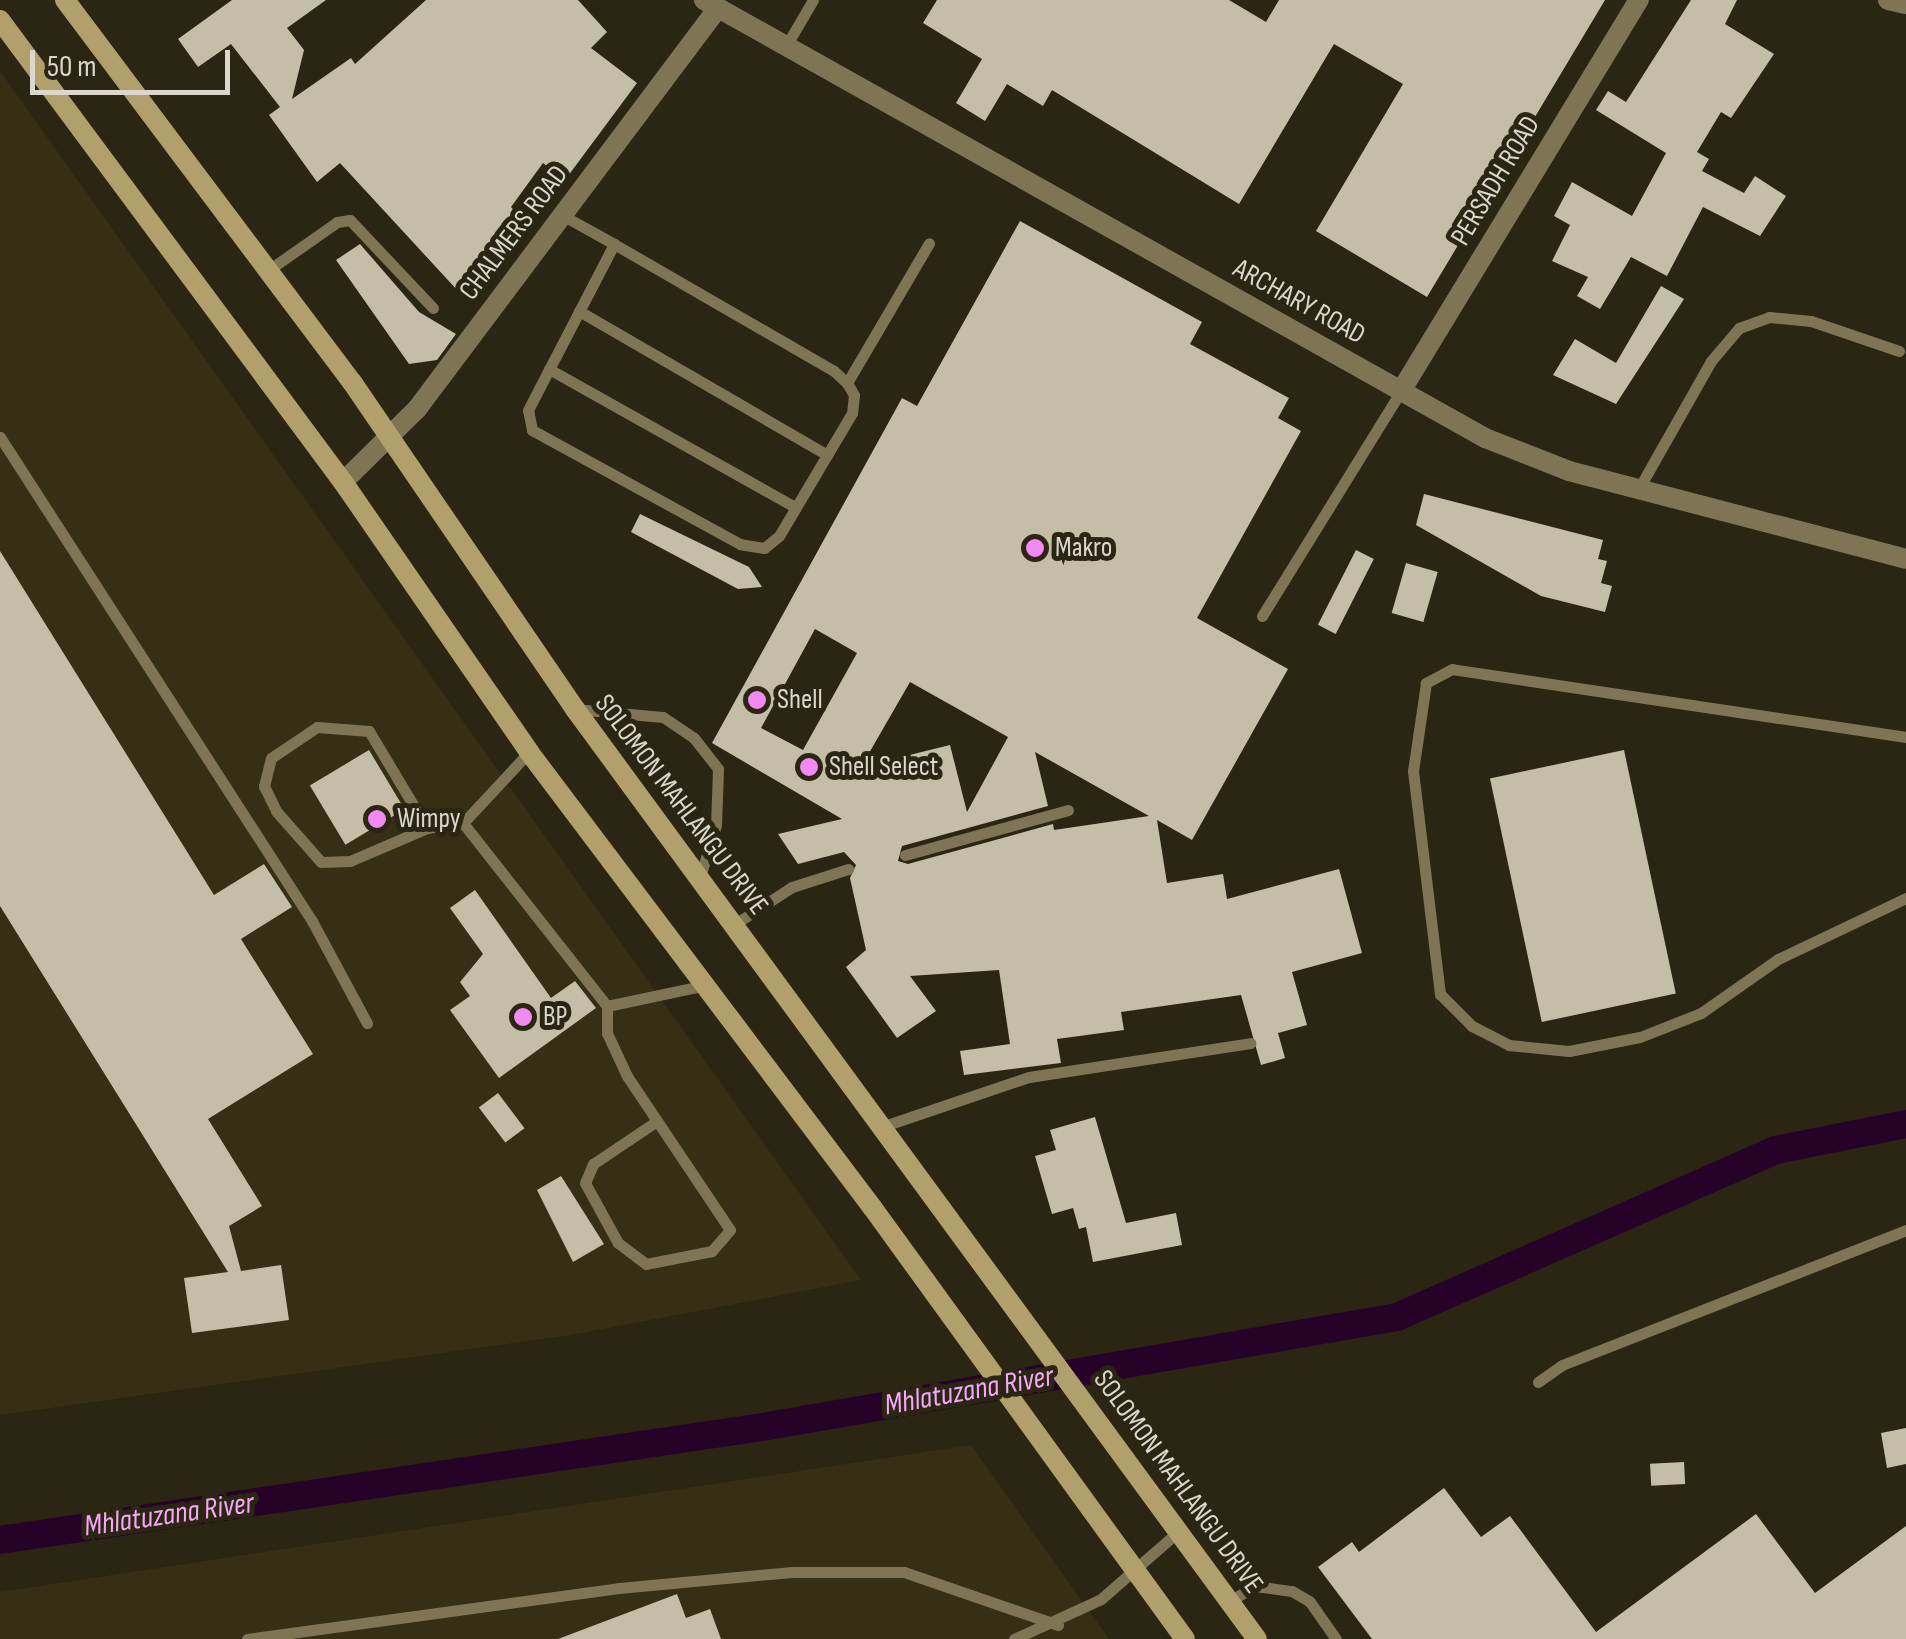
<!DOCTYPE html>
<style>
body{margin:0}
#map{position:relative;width:1906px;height:1639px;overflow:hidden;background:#2b2614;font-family:"Sofia Sans Condensed",sans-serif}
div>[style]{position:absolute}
.built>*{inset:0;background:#362e15}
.canal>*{height:28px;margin:-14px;padding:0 14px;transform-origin:14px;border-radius:14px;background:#270228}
.building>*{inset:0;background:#c4bda7;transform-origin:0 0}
.service>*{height:11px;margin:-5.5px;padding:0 5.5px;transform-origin:5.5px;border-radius:5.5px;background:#7f7454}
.minor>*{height:20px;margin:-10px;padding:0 10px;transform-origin:10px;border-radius:10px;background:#7f7454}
.tertiary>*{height:20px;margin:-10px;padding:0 10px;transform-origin:10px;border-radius:10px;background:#7f7454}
.secondary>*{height:20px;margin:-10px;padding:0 10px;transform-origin:10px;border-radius:10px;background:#b1a06c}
.dots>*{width:28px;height:28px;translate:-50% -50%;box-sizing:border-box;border:5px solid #2b2614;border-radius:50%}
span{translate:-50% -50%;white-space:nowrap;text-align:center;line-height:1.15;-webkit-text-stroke:10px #2b2614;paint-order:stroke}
.street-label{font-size:28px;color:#dbd7cc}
.poi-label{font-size:28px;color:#dbd7cc}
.left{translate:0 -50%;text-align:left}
.water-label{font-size:30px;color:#f6a7f6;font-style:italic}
.scale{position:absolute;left:30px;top:50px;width:200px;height:45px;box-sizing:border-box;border:5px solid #dbd7cc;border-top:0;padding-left:12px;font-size:30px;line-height:35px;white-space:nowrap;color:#dbd7cc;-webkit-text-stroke:8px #2b2614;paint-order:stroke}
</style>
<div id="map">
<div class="built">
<div style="clip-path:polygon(0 71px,861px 1280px,571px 1335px,0 1415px)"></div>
<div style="clip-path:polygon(971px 1445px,1109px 1639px,0 1639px,0 1592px)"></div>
</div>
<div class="canal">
<div style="left:0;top:1540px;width:764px;rotate:-8.43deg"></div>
<div style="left:756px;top:1428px;width:651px;rotate:-9.82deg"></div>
<div style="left:1397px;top:1317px;width:413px;rotate:-23.8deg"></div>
<div style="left:1775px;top:1150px;width:134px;rotate:-11.2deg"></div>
</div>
<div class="building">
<div style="clip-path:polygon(232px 0,326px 0,287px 28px,304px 50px,292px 99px,351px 58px,355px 64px,426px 0,578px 0,607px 32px,591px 48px,637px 83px,565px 180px,543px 163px,511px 207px,529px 226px,458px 291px,340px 163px,317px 182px,269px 115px,280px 107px,231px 44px,198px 67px,178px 39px)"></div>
<div style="clip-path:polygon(937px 0,1229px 0,1266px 22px,1279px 0,1605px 0,1427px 297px,1316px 231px,1403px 84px,1334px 44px,1239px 204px,1052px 90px,1043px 106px,1007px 84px,985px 121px,956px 103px,982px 59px,923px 23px)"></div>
<div style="clip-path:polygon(1691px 0,1737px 0,1725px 24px,1774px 54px,1731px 118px,1721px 112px,1697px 152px,1709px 159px,1702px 171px,1744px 193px,1755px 176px,1786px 196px,1760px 236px,1703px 207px,1667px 276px,1631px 257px,1600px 309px,1577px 296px,1588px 277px,1552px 261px,1570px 225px,1554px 216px,1572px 182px,1632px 216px,1666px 153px,1596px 110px,1608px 91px,1626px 102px)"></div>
<div style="clip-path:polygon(evenodd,1020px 221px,1202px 322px,1190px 344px,1289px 398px,1278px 418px,1301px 431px,1197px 618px,1288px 669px,1192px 840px,1157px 820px,1167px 883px,1223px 874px,1227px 899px,1339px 869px,1362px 953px,1292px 972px,1307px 1025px,1278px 1033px,1285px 1058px,1261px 1065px,1241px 995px,1121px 1012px,1124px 1030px,1057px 1039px,1061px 1063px,964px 1075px,960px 1051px,1010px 1044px,999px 970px,910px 976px,936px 1011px,897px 1038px,846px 967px,866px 950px,850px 878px,856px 865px,844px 852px,798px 864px,778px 834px,842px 819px,712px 743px,902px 398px,917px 406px,1020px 221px,815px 629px,857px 653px,803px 750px,761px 728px,815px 629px,1020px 221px,910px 682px,1008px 737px,967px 812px,950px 745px,861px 767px,910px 682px,1020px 221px,1035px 752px,1149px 816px,1054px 830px,1053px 824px,908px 864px,898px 861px,902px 846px,1048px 806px,1035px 752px)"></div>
<div style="clip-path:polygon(360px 244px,419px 312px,456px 334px,437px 360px,409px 364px,336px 260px)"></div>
<div style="clip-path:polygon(1661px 286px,1684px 299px,1616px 404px,1553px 375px,1575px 339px,1616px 363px)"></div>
<div style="clip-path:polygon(1424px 494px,1603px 540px,1598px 559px,1607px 561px,1601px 583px,1612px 586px,1605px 612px,1541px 596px,1416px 525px)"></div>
<div style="clip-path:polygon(640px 514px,749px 567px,762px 587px,738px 589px,631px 532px)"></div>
<div style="left:1356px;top:550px;width:20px;height:84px;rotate:27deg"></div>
<div style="clip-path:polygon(0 551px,214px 895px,264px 864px,292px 907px,241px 939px,313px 1054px,208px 1119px,262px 1206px,229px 1226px,241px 1271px,281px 1265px,289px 1320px,192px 1333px,184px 1278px,228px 1272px,0 906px)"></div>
<div style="left:1406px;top:563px;width:33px;height:52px;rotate:16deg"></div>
<div style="left:369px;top:750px;width:69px;height:69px;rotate:59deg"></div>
<div style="left:1624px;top:750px;width:249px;height:137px;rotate:78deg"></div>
<div style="clip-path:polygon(475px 890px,551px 998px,575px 981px,596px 1008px,499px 1078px,450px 1010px,470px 996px,460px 982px,483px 954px,450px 908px)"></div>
<div style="left:498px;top:1093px;width:44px;height:24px;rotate:53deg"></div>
<div style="clip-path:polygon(1095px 1117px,1126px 1223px,1176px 1213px,1182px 1245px,1093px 1262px,1086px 1227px,1079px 1229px,1073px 1208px,1052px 1214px,1035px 1156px,1056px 1150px,1050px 1130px)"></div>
<div style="clip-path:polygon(561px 1176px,604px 1244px,573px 1262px,537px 1190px)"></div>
<div style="clip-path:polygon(1906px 1428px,1906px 1464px,1887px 1468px,1881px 1433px)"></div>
<div style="left:1684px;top:1462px;width:22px;height:34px;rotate:87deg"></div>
<div style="clip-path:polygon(1444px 1488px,1481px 1537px,1510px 1516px,1596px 1632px,1756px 1514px,1815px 1593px,1906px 1526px,1906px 1639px,1372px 1639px,1318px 1567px,1352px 1542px,1359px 1552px)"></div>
<div style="clip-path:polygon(677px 1594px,686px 1618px,710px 1609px,721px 1639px,558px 1639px)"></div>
</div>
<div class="service">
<div style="left:786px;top:46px;width:53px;rotate:-59.6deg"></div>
<div style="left:562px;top:215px;width:60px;rotate:29.1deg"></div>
<div style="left:614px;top:244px;width:254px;rotate:30deg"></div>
<div style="left:834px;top:371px;width:18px;rotate:43deg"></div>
<div style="left:847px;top:383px;width:14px;rotate:60deg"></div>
<div style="left:854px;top:395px;width:18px;rotate:96deg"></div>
<div style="left:852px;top:413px;width:143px;rotate:120.7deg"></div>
<div style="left:779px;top:536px;width:19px;rotate:141deg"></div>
<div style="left:764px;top:548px;width:24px;rotate:-171deg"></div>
<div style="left:740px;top:544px;width:237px;rotate:-151.3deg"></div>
<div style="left:532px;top:430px;width:20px;rotate:-101deg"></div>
<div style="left:528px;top:410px;width:187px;rotate:-62.6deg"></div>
<div style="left:270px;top:269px;width:82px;rotate:-35deg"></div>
<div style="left:337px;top:222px;width:13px;rotate:-9deg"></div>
<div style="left:350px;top:220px;width:121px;rotate:46.7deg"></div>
<div style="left:579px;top:311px;width:287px;rotate:30.1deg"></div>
<div style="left:549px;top:369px;width:282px;rotate:29.3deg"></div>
<div style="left:847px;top:383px;width:162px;rotate:-59.6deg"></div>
<div style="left:0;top:437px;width:576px;rotate:57.19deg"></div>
<div style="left:312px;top:921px;width:116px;rotate:61.7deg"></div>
<div style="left:1638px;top:490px;width:148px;rotate:-60.5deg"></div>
<div style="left:1711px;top:361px;width:43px;rotate:-49.7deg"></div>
<div style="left:1739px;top:328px;width:32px;rotate:-20deg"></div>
<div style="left:1769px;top:317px;width:42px;rotate:5.4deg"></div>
<div style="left:1811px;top:321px;width:93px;rotate:18.8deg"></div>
<div style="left:1262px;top:616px;width:264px;rotate:-58.3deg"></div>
<div style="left:575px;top:709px;width:88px;rotate:5.2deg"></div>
<div style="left:663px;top:717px;width:37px;rotate:34deg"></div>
<div style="left:694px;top:738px;width:39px;rotate:52deg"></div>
<div style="left:718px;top:769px;width:56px;rotate:92deg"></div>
<div style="left:716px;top:825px;width:54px;rotate:107.1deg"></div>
<div style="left:1906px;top:737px;width:459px;rotate:-171.5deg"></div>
<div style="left:1452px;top:669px;width:30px;rotate:152deg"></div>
<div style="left:1426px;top:683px;width:89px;rotate:98.4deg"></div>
<div style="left:1413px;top:771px;width:225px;rotate:83.1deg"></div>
<div style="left:1440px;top:994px;width:45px;rotate:45deg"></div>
<div style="left:1472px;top:1026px;width:42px;rotate:27.2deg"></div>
<div style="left:1509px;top:1045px;width:60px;rotate:5.7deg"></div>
<div style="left:1569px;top:1051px;width:72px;rotate:-11.2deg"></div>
<div style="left:1640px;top:1037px;width:66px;rotate:-21.5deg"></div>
<div style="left:1701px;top:1013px;width:94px;rotate:-35deg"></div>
<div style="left:1778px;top:959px;width:142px;rotate:-25.5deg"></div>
<div style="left:529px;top:752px;width:97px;rotate:132.9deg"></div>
<div style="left:463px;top:823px;width:233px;rotate:51.8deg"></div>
<div style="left:607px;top:1006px;width:96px;rotate:-12deg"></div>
<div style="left:427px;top:828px;width:113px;rotate:-120.9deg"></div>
<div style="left:369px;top:731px;width:52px;rotate:-175.6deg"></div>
<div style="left:317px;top:727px;width:55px;rotate:146deg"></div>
<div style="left:271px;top:758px;width:29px;rotate:104deg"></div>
<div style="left:264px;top:786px;width:28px;rotate:64deg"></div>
<div style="left:276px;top:811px;width:68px;rotate:48.6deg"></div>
<div style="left:321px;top:862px;width:29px;rotate:-2deg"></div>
<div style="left:350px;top:861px;width:84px;rotate:-23.2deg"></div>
<div style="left:427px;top:828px;width:36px;rotate:-8deg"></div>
<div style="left:905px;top:855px;width:169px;rotate:-15.4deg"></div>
<div style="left:735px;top:924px;width:68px;rotate:-33deg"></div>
<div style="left:792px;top:887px;width:59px;rotate:-17.8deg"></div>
<div style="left:607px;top:1006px;width:27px;rotate:90deg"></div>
<div style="left:607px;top:1033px;width:47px;rotate:65.1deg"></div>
<div style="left:627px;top:1076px;width:185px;rotate:56.2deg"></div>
<div style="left:730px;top:1230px;width:28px;rotate:131deg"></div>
<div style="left:712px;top:1251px;width:67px;rotate:168.9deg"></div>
<div style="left:646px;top:1264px;width:35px;rotate:-143deg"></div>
<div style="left:618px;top:1243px;width:68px;rotate:-118.8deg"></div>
<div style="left:585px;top:1183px;width:21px;rotate:-67deg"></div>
<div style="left:593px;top:1164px;width:77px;rotate:-33.9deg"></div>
<div style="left:884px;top:1126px;width:153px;rotate:-18.7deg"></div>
<div style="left:1029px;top:1077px;width:224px;rotate:-8.7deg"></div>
<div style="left:1538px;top:1382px;width:29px;rotate:-35deg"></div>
<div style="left:1562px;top:1365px;width:370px;rotate:-21.4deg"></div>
<div style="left:1230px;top:1601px;width:29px;rotate:-31deg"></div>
<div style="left:1255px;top:1586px;width:37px;rotate:8deg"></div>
<div style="left:1292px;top:1591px;width:21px;rotate:31deg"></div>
<div style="left:1310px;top:1602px;width:45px;rotate:54.9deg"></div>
<div style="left:247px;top:1639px;width:375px;rotate:-7.8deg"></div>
<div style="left:619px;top:1588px;width:174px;rotate:-5.3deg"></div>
<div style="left:792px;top:1572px;width:112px"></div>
<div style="left:904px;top:1572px;width:163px;rotate:19deg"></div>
<div style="left:1014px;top:1639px;width:96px;rotate:-24.7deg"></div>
<div style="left:1101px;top:1599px;width:105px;rotate:-41.1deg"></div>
</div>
<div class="minor">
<div style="left:1888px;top:0;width:18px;rotate:13deg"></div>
<div style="left:1401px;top:391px;width:458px;rotate:-58.7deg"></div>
<div style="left:343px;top:482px;width:104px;rotate:-44.6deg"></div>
<div style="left:417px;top:409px;width:501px;rotate:-53.11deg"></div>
</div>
<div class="tertiary">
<div style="left:704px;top:0;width:895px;rotate:29.28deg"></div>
<div style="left:1485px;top:438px;width:90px;rotate:21.4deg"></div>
<div style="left:1569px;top:471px;width:348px;rotate:14.6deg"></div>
</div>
<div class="secondary">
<div style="left:65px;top:0;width:478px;rotate:53.1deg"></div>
<div style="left:352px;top:382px;width:396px;rotate:55.7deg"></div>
<div style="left:575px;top:709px;width:1153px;rotate:53.75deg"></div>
<div style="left:0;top:20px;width:575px;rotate:53.41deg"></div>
<div style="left:343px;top:482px;width:328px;rotate:55.4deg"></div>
<div style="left:529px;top:752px;width:570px;rotate:52.99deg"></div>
<div style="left:872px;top:1207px;width:533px;rotate:54.08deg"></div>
</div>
<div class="dots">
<div style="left:1035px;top:548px;background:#f28af3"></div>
<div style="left:757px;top:700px;background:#f28af3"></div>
<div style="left:809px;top:767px;background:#f28af3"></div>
<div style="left:377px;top:819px;background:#f28af3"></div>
<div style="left:523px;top:1017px;background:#f28af3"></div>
</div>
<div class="street-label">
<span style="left:1496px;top:181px;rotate:-59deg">PERSADH ROAD</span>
<span style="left:514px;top:233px;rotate:-53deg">CHALMERS ROAD</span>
<span style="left:1299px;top:302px;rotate:29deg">ARCHARY ROAD</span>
<span style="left:681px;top:805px;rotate:53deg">SOLOMON MAHLANGU DRIVE</span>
<span style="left:1178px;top:1482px;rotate:54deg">SOLOMON MAHLANGU DRIVE</span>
</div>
<div class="poi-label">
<span class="left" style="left:1055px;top:548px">Makro</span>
<span class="left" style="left:777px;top:700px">Shell</span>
<span class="left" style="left:829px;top:767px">Shell Select</span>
<span class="left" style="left:397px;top:819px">Wimpy</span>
<span class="left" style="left:543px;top:1017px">BP</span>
</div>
<div class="water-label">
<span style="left:969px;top:1391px;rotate:-10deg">Mhlatuzana River</span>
<span style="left:169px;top:1515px;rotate:-8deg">Mhlatuzana River</span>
</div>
<div class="scale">50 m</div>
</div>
